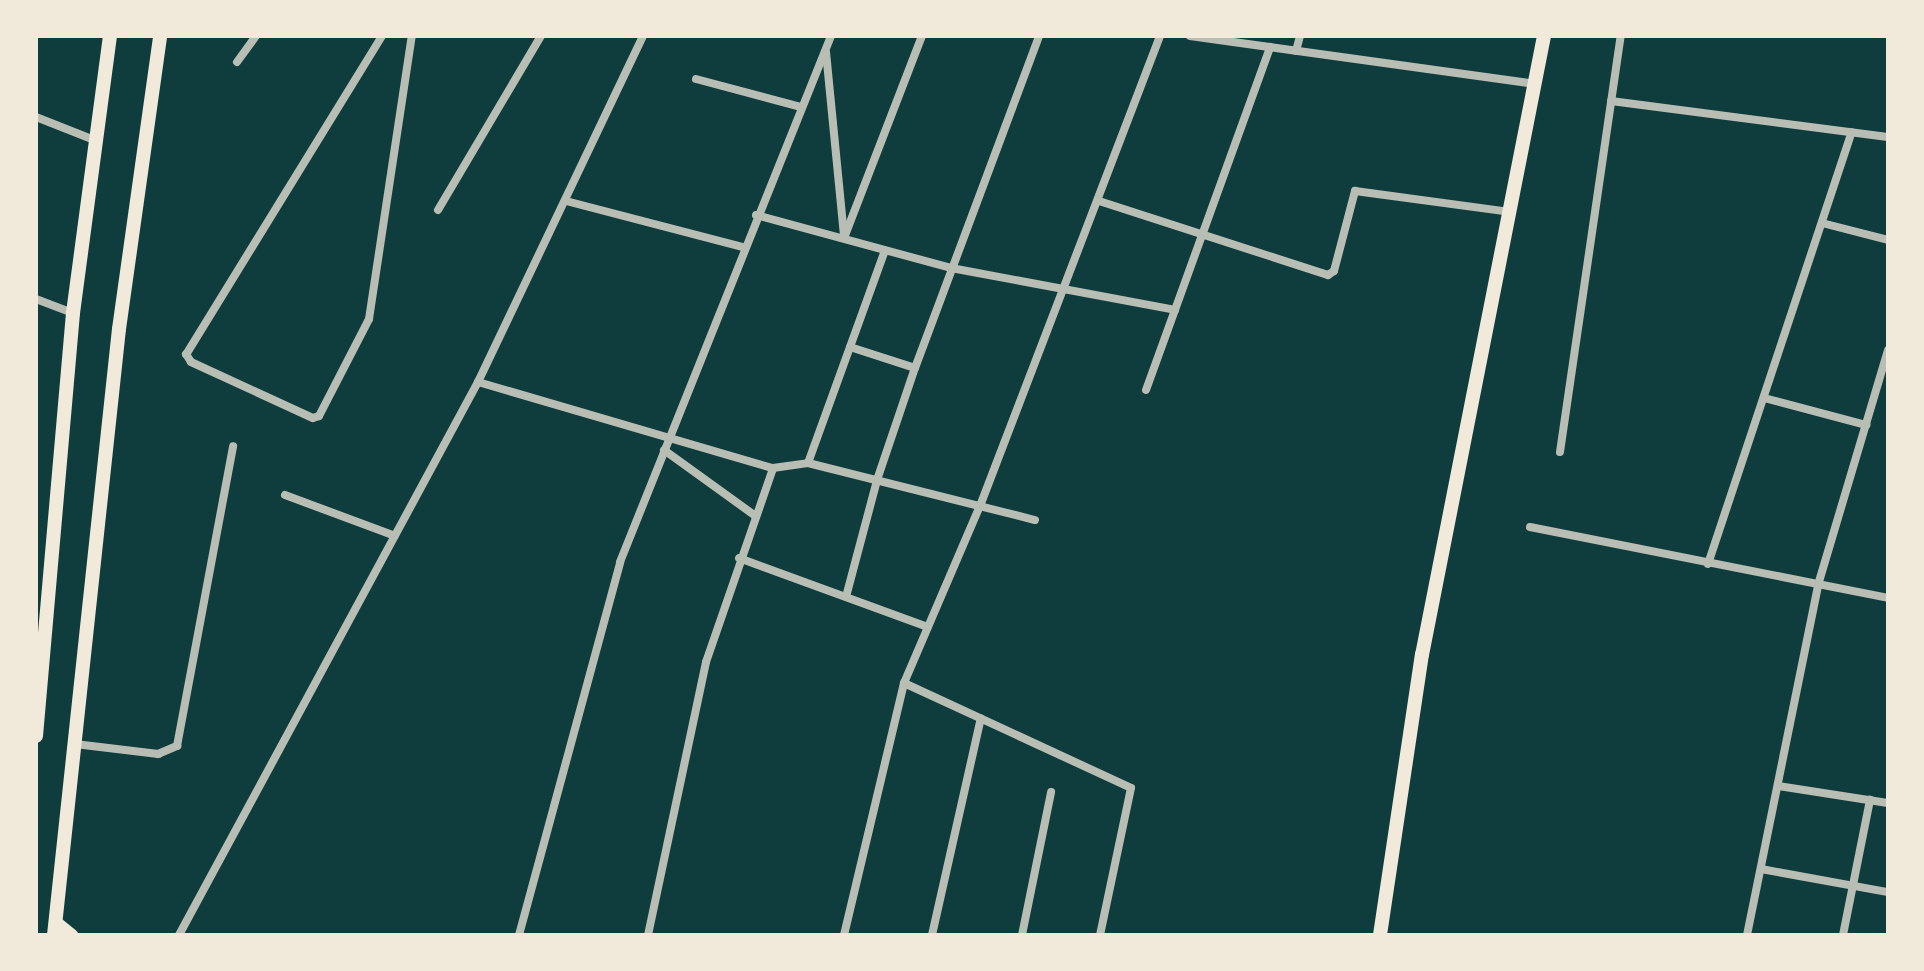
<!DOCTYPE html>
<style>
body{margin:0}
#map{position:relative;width:1924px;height:971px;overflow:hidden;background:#0f3d3e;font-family:"PT Sans",sans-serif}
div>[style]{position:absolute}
.minor>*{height:8px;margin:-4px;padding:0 4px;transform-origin:4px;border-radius:4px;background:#b8beb3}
.secondary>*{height:12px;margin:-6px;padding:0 6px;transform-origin:6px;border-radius:6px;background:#f1e9da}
.primary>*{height:14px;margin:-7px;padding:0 7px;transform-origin:7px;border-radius:7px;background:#f1e9da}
span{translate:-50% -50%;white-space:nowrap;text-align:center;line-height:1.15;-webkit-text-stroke:6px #f1e9da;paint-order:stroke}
.frame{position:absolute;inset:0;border:38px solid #f1e9da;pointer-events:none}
</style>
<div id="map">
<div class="minor">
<div style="left:382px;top:36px;width:374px;rotate:121.6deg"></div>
<div style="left:186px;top:354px;width:9px;rotate:58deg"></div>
<div style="left:191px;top:362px;width:134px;rotate:24.7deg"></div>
<div style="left:313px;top:418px;width:6px;rotate:-18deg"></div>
<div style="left:319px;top:416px;width:109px;rotate:-62.7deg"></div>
<div style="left:369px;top:319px;width:286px;rotate:-81.4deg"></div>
<div style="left:1190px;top:36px;width:348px;rotate:7.9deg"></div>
<div style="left:1296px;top:51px;width:16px;rotate:-75deg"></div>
<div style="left:826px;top:52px;width:183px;rotate:84.4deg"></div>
<div style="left:237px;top:62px;width:32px;rotate:-54deg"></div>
<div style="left:696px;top:79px;width:109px;rotate:14.9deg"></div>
<div style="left:1611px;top:101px;width:279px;rotate:7.4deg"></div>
<div style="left:36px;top:117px;width:62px;rotate:21.6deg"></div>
<div style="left:566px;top:201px;width:183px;rotate:14.6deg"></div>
<div style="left:1099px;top:201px;width:241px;rotate:17.9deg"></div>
<div style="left:1328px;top:275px;width:7px;rotate:-34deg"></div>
<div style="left:1334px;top:271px;width:83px;rotate:-75.3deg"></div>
<div style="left:1355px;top:191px;width:156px;rotate:7.7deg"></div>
<div style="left:438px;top:210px;width:202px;rotate:-59.4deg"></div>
<div style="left:756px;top:215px;width:202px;rotate:15.2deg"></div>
<div style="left:951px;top:268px;width:228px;rotate:10.6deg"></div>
<div style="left:1822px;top:223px;width:68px;rotate:14.4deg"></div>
<div style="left:844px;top:238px;width:217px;rotate:-68.9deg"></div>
<div style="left:36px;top:299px;width:40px;rotate:21deg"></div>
<div style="left:850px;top:347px;width:68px;rotate:17.9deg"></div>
<div style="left:478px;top:382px;width:307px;rotate:16.3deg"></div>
<div style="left:773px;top:468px;width:35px;rotate:-8deg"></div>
<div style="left:808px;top:463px;width:234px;rotate:14.1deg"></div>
<div style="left:1146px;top:390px;width:365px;rotate:-70.1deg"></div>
<div style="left:1764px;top:398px;width:106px;rotate:14.8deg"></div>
<div style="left:664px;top:450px;width:111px;rotate:35.8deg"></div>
<div style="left:1560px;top:452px;width:420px;rotate:-81.7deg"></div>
<div style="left:808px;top:463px;width:226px;rotate:-70.1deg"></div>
<div style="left:285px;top:495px;width:117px;rotate:20.4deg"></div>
<div style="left:1530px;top:527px;width:365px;rotate:11.2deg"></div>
<div style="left:739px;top:558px;width:201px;rotate:20.1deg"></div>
<div style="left:1708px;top:564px;width:455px;rotate:-71.6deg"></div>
<div style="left:847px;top:593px;width:117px;rotate:-75.1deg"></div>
<div style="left:877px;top:480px;width:118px;rotate:-71.3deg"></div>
<div style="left:915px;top:368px;width:354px;rotate:-69.5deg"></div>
<div style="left:904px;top:683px;width:250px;rotate:24.8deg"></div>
<div style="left:1131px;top:788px;width:150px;rotate:101.9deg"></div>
<div style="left:75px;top:744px;width:84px;rotate:6.9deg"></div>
<div style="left:158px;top:754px;width:21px;rotate:-23deg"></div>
<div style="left:177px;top:746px;width:305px;rotate:-79.4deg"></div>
<div style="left:1778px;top:786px;width:111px;rotate:8.8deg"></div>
<div style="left:1761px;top:869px;width:129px;rotate:10.3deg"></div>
<div style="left:179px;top:935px;width:629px;rotate:-61.6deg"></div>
<div style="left:478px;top:382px;width:383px;rotate:-64.5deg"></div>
<div style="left:519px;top:935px;width:386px;rotate:-74.8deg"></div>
<div style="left:620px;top:562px;width:567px;rotate:-68.14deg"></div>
<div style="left:648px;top:935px;width:279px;rotate:-78deg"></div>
<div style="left:706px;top:662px;width:205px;rotate:-70.9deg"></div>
<div style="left:844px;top:935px;width:259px;rotate:-76.6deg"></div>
<div style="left:904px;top:683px;width:193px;rotate:-66.8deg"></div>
<div style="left:980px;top:506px;width:503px;rotate:-69.04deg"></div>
<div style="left:932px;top:935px;width:222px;rotate:-77.3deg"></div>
<div style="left:1022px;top:935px;width:146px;rotate:-78.5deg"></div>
<div style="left:1747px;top:935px;width:357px;rotate:-78.5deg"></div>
<div style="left:1818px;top:585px;width:245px;rotate:-73.4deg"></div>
<div style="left:1843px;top:935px;width:138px;rotate:-78.7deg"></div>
</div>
<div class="secondary">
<div style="left:56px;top:922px;width:21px;rotate:39deg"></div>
</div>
<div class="primary">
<div style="left:36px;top:736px;width:425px;rotate:-85deg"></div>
<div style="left:73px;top:313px;width:279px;rotate:-82.4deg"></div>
<div style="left:54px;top:935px;width:609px;rotate:-83.88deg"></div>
<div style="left:119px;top:329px;width:296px;rotate:-82deg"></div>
<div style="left:1380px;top:935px;width:283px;rotate:-81.5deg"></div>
<div style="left:1422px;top:655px;width:631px;rotate:-78.85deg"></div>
</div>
<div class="frame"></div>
</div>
